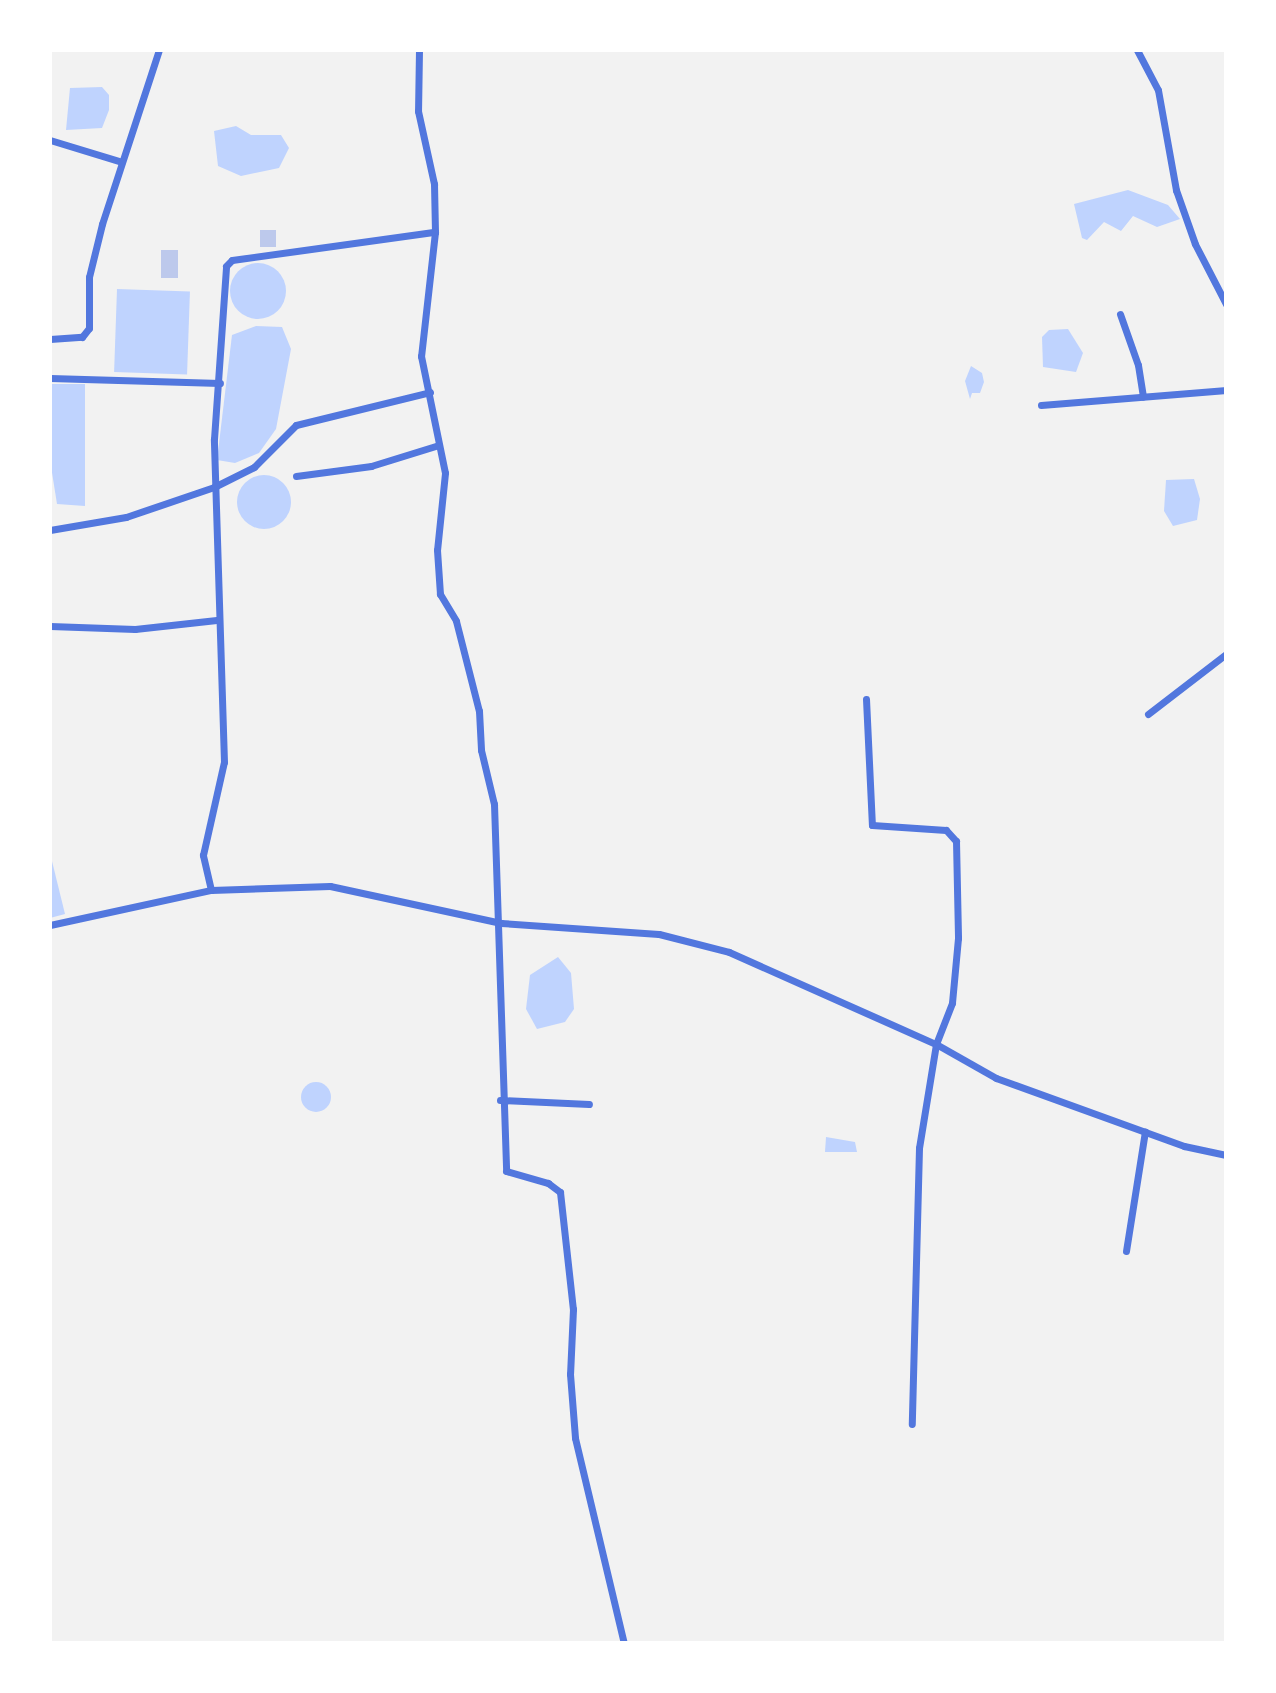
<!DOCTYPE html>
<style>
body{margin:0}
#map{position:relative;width:1276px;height:1693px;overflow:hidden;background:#f2f2f2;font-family:Commissioner,sans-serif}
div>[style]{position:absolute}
.water>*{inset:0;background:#bfd3fe;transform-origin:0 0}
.round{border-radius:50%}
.building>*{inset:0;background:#bdc9ec;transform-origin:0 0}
.minor>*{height:7px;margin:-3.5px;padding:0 3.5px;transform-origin:3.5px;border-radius:3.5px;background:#5277de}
span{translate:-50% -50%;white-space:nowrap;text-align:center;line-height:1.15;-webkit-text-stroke:7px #fff;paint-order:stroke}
.frame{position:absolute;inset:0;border:52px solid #fff;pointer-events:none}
</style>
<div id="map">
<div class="water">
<div style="clip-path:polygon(102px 87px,109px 95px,109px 110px,102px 128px,66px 130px,70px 88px)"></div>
<div style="clip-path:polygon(236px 126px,251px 135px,281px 135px,289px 148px,279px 168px,241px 176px,218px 166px,214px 131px)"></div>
<div style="clip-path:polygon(1128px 190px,1168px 205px,1180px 219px,1157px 227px,1133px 216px,1121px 231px,1104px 222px,1087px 240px,1082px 238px,1074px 204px)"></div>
<div class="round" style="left:230px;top:263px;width:56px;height:56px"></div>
<div style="left:117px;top:289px;width:73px;height:83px;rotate:2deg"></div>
<div style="clip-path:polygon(256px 326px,282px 327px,291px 349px,276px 429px,259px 453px,235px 463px,217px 460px,232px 335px)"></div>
<div style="clip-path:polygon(1068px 329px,1083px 353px,1076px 372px,1043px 367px,1042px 337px,1049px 330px)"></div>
<div style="clip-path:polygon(971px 366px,982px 373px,984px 382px,980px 393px,972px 393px,970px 399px,965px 381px)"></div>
<div style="clip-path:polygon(50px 384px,85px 384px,85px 506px,57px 504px,50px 460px)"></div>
<div class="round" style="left:237px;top:475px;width:54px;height:54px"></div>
<div style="clip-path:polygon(1194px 479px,1200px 499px,1197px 520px,1173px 526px,1164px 511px,1166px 480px)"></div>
<div style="clip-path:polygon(50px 853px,65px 914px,50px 918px)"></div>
<div style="clip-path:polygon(558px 957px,571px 973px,574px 1009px,565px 1022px,537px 1029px,526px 1009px,530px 975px)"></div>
<div class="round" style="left:301px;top:1082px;width:30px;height:30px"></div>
<div style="clip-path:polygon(826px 1137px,855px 1142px,857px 1152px,825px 1152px)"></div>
</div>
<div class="building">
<div style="left:260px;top:230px;width:16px;height:17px"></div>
<div style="left:161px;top:250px;width:17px;height:28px"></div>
</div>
<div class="minor">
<div style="left:419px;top:50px;width:61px;rotate:90.9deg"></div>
<div style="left:418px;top:111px;width:75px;rotate:77.6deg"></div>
<div style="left:434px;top:184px;width:48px;rotate:88.8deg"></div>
<div style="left:435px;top:232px;width:125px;rotate:96.4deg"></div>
<div style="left:421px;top:356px;width:119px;rotate:78.4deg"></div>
<div style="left:445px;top:473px;width:77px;rotate:95.9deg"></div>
<div style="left:437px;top:550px;width:44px;rotate:86.1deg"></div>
<div style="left:440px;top:594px;width:31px;rotate:59deg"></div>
<div style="left:456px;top:621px;width:93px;rotate:75.7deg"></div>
<div style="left:479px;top:711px;width:39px;rotate:87deg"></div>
<div style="left:481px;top:750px;width:56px;rotate:76.5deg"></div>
<div style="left:494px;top:804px;width:367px;rotate:88.1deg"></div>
<div style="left:506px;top:1171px;width:44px;rotate:15.9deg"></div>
<div style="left:548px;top:1183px;width:15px;rotate:37deg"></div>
<div style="left:560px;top:1192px;width:118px;rotate:83.7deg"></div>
<div style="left:573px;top:1309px;width:65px;rotate:92.6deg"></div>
<div style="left:570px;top:1374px;width:64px;rotate:85.5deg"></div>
<div style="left:575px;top:1438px;width:211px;rotate:76.6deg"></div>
<div style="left:1137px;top:50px;width:45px;rotate:62.3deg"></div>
<div style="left:1158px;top:90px;width:102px;rotate:79.8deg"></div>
<div style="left:1176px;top:190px;width:57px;rotate:70.6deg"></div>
<div style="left:1195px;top:244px;width:68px;rotate:62.7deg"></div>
<div style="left:50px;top:140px;width:75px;rotate:17deg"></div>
<div style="left:1120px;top:314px;width:54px;rotate:70.6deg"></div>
<div style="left:1138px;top:365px;width:32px;rotate:81deg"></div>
<div style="left:50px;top:339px;width:32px;rotate:-4deg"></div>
<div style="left:82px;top:337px;width:11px;rotate:-52deg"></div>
<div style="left:89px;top:328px;width:51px;rotate:-90deg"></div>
<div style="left:89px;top:277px;width:55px;rotate:-76.2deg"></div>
<div style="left:102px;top:224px;width:183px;rotate:-71.9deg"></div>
<div style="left:50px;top:378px;width:170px;rotate:1.7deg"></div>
<div style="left:1041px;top:405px;width:186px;rotate:-4.6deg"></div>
<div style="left:296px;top:476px;width:76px;rotate:-7.6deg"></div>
<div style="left:371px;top:466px;width:71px;rotate:-17.2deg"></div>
<div style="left:50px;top:530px;width:77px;rotate:-9.7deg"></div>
<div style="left:126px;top:517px;width:93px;rotate:-18.8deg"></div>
<div style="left:214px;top:487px;width:45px;rotate:-26.6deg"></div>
<div style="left:254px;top:467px;width:59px;rotate:-45deg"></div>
<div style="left:296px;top:425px;width:138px;rotate:-13.8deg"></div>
<div style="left:50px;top:626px;width:85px;rotate:2deg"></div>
<div style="left:135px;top:629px;width:82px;rotate:-6.3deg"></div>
<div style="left:866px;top:699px;width:126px;rotate:87.3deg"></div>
<div style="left:872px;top:825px;width:74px;rotate:3.9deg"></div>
<div style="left:946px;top:830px;width:15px;rotate:48deg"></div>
<div style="left:956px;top:841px;width:97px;rotate:88.8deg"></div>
<div style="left:958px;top:938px;width:65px;rotate:95.3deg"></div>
<div style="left:952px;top:1003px;width:44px;rotate:111.3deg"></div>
<div style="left:936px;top:1044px;width:105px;rotate:99.3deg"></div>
<div style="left:919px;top:1148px;width:276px;rotate:91.5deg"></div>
<div style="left:1148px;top:714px;width:98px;rotate:-37.6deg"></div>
<div style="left:211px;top:890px;width:36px;rotate:-103deg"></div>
<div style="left:203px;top:855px;width:95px;rotate:-77.3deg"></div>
<div style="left:224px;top:762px;width:323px;rotate:-91.8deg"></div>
<div style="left:214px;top:439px;width:173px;rotate:-86deg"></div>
<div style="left:226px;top:266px;width:8px;rotate:-45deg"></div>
<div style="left:232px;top:260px;width:205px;rotate:-7.9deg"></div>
<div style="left:50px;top:925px;width:165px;rotate:-12.3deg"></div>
<div style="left:211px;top:890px;width:119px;rotate:-1.9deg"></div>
<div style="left:330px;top:886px;width:175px;rotate:12.2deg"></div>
<div style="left:501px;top:923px;width:158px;rotate:4deg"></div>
<div style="left:659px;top:934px;width:72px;rotate:14.4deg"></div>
<div style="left:729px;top:952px;width:227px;rotate:24deg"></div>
<div style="left:936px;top:1044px;width:69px;rotate:29.5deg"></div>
<div style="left:996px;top:1078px;width:200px;rotate:19.9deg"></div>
<div style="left:1184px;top:1146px;width:43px;rotate:12.1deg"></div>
<div style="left:500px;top:1100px;width:89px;rotate:2.6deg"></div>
<div style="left:1126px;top:1251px;width:121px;rotate:-81deg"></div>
</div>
<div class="frame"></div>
</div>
